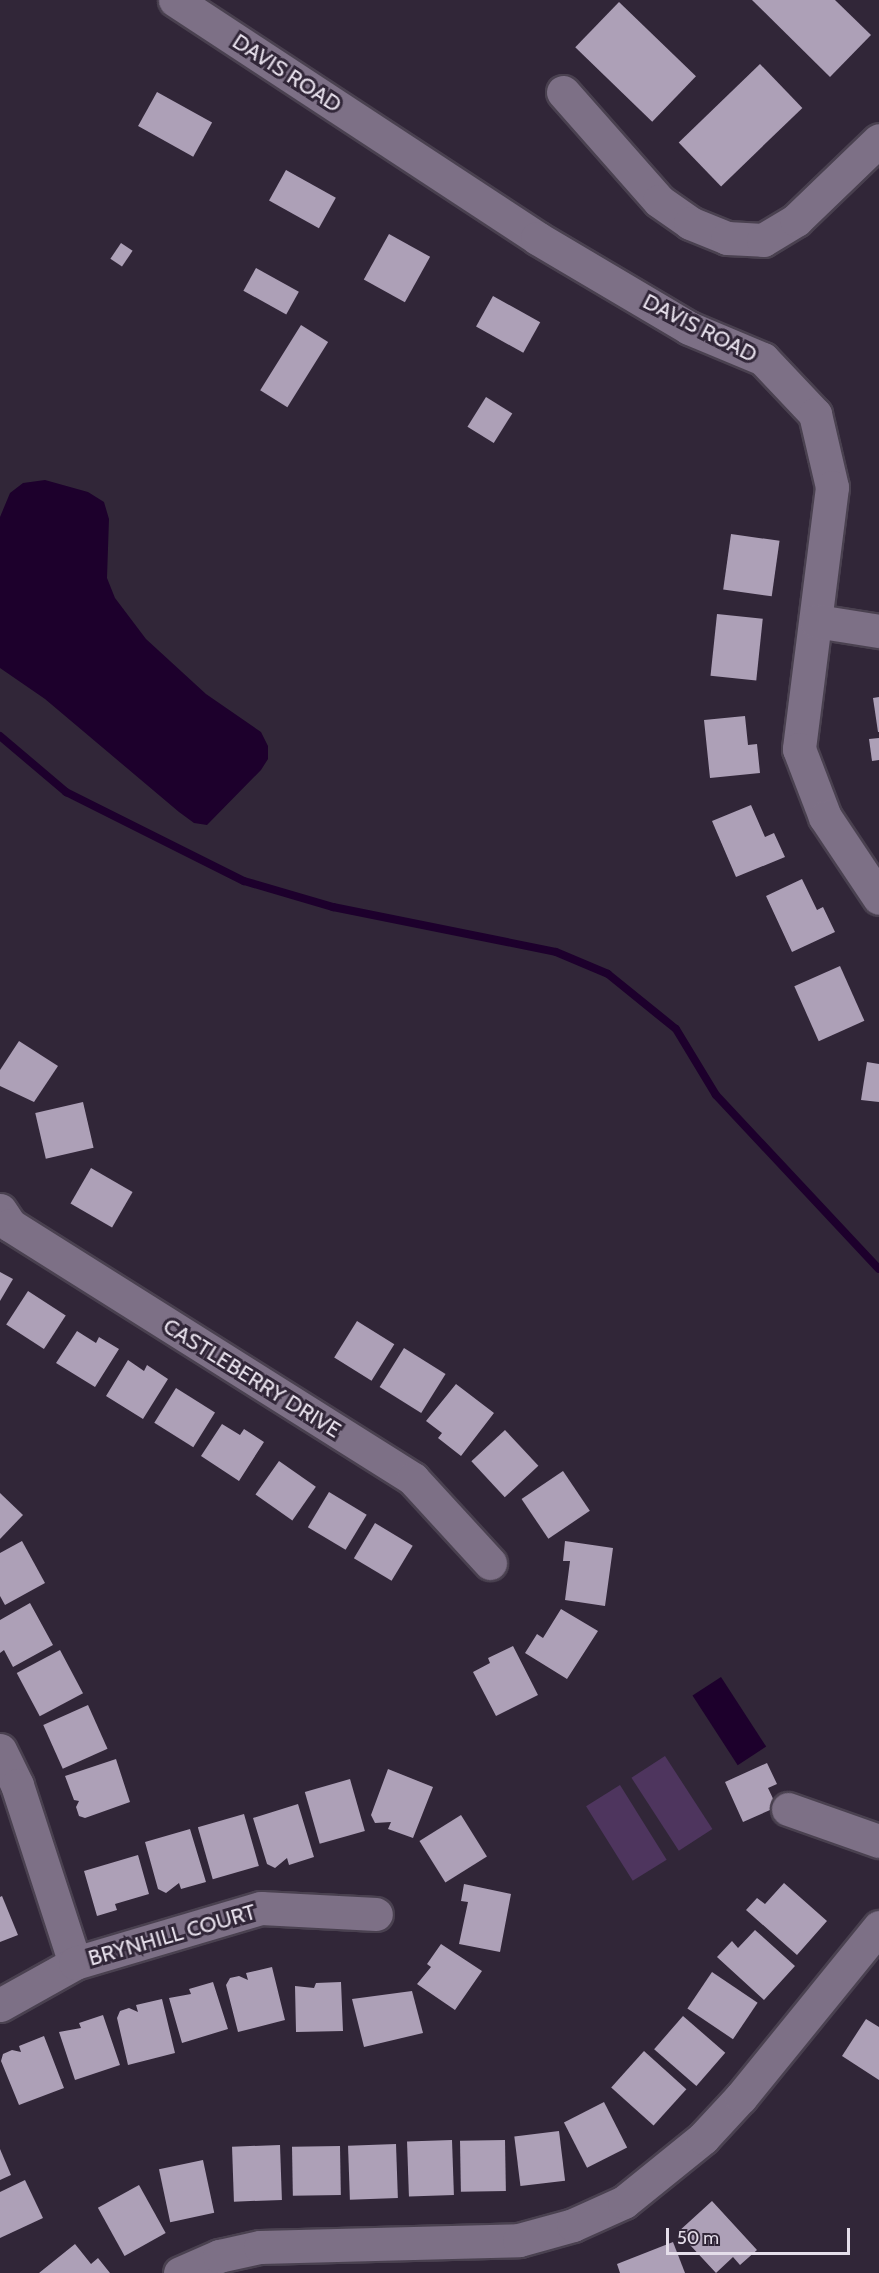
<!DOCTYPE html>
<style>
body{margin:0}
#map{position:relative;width:879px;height:2273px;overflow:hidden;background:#312638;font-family:Cabin,sans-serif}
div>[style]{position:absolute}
.green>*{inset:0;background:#4e355e;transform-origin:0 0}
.water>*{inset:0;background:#1d002c;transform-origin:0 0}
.stream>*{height:8px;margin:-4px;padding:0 4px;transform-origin:4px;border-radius:4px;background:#1d002c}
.building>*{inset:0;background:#ada0b7;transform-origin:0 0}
.roads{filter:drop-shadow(2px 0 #4a4150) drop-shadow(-2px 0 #4a4150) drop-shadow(0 2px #4a4150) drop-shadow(0 -2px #4a4150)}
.minor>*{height:33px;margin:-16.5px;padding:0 16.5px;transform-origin:16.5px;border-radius:16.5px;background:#7d7086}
span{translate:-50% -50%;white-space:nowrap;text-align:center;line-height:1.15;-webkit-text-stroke:6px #312638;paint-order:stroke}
.street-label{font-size:22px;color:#e5deea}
.scale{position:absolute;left:666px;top:2228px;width:184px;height:27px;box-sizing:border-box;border:3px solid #e5deea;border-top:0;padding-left:8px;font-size:18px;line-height:21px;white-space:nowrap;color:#e5deea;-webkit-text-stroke:4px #312638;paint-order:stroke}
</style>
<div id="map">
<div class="green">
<div style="left:665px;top:1756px;width:87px;height:40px;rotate:57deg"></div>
<div style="left:620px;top:1785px;width:88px;height:40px;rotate:58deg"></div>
</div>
<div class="water">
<div style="clip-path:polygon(45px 480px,88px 492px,104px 502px,109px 519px,107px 578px,115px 598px,146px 639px,206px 694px,261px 732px,268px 746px,268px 759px,261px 770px,207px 825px,194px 823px,179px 812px,45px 699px,0 668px,0 517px,10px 493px,23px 483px)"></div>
<div style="left:721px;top:1677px;width:83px;height:34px;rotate:57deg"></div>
</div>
<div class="stream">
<div style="left:0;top:736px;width:87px;rotate:40.3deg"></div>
<div style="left:66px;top:792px;width:199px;rotate:26.6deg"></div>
<div style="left:244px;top:881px;width:93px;rotate:16.3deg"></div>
<div style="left:333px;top:907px;width:227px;rotate:11.4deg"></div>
<div style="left:556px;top:952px;width:56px;rotate:22.9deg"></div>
<div style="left:608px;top:974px;width:87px;rotate:39deg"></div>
<div style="left:676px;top:1029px;width:77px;rotate:58.8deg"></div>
<div style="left:716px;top:1095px;width:238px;rotate:46.9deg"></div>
</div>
<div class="building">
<div style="clip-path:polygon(752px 0,835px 0,871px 35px,830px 77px)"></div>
<div style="left:619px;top:2px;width:107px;height:63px;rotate:44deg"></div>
<div style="left:760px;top:64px;width:61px;height:113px;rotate:46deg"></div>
<div style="left:157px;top:92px;width:63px;height:39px;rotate:29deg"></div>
<div style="left:286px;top:170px;width:57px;height:35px;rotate:29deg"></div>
<div style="left:389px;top:234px;width:47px;height:52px;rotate:29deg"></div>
<div style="left:121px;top:243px;width:14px;height:19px;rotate:34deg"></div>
<div style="left:256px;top:268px;width:49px;height:26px;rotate:29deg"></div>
<div style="left:493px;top:296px;width:54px;height:35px;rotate:29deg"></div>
<div style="left:301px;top:325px;width:32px;height:77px;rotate:32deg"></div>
<div style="left:486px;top:397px;width:31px;height:35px;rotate:32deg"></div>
<div style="left:731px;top:534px;width:49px;height:56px;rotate:8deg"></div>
<div style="left:717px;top:614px;width:46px;height:62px;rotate:6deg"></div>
<div style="clip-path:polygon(879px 697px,879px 732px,878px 732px,873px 698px)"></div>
<div style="clip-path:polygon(745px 716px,748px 745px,757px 744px,760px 773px,710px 778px,704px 720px)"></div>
<div style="clip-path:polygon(879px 738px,879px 760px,872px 761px,869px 739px)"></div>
<div style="clip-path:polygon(751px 805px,765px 837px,774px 833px,785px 857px,736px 877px,712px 821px)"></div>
<div style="clip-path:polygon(802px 879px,817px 910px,823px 907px,835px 932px,792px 952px,766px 896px)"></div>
<div style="left:840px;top:966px;width:60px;height:50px;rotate:66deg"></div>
<div style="clip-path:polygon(19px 1041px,58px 1066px,34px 1102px,0 1086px,0 1070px)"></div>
<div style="clip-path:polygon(867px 1062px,879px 1064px,879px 1102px,861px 1100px)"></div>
<div style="left:83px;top:1102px;width:47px;height:49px;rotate:77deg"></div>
<div style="left:91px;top:1168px;width:48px;height:41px;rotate:30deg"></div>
<div style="clip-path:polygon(0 1272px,13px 1279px,0 1301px)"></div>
<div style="left:28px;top:1291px;width:45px;height:40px;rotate:33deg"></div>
<div style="left:357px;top:1321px;width:44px;height:43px;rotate:32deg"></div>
<div style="clip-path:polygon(77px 1331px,96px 1343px,99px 1337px,119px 1349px,95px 1387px,56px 1363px)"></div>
<div style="left:404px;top:1348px;width:49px;height:46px;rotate:32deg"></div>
<div style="clip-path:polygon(128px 1360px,144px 1371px,147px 1365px,168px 1379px,143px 1419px,106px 1396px)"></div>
<div style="clip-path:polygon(456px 1384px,494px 1413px,461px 1456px,438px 1438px,442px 1433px,426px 1421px)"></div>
<div style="left:176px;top:1388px;width:46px;height:41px;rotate:32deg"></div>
<div style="clip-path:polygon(222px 1424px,240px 1435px,244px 1429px,264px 1442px,239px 1481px,201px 1456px)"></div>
<div style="left:505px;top:1430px;width:49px;height:46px;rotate:47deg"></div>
<div style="left:279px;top:1461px;width:45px;height:41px;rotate:35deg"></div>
<div style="left:563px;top:1471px;width:48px;height:50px;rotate:56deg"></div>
<div style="left:329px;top:1492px;width:44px;height:41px;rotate:31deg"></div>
<div style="clip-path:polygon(0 1493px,23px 1515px,0 1539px)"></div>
<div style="left:375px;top:1523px;width:44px;height:41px;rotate:31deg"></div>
<div style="clip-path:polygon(22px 1541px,45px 1583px,5px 1605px,0 1596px,0 1553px)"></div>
<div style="clip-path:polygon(565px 1541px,613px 1548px,605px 1606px,565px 1600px,570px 1561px,563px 1561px)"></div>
<div style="clip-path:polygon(30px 1603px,53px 1645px,13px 1667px,4px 1650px,0 1653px,0 1620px)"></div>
<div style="clip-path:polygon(561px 1609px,598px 1631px,567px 1679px,525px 1653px,537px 1634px,543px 1638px)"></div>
<div style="clip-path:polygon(513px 1646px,538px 1695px,496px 1716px,473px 1672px,490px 1663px,488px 1658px)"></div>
<div style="left:60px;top:1650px;width:49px;height:49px;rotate:62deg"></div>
<div style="left:88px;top:1705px;width:48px;height:49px;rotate:66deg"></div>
<div style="clip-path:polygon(116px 1759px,130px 1802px,85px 1818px,79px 1816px,76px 1807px,79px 1801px,74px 1800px,65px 1776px)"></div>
<div style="clip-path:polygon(767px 1763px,777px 1784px,768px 1788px,777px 1807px,743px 1822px,725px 1782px)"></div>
<div style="clip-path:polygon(388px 1769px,433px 1787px,413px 1838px,388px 1829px,391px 1822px,375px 1823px,371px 1815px)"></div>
<div style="left:350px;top:1779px;width:54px;height:47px;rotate:74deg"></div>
<div style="clip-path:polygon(298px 1804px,314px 1857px,289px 1865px,287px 1858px,275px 1868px,267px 1864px,253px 1818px)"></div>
<div style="left:244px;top:1814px;width:54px;height:48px;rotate:74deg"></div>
<div style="left:461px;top:1815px;width:49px;height:49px;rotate:58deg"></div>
<div style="clip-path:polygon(190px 1829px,206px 1882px,181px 1889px,179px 1883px,166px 1893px,158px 1889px,145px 1842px)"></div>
<div style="clip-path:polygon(138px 1855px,149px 1894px,115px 1904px,117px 1910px,97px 1916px,84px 1871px)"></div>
<div style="clip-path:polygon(784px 1883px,827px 1921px,797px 1955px,746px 1910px,757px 1898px,765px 1904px)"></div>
<div style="clip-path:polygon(464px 1884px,511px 1894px,500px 1952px,459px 1944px,468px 1902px,461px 1901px)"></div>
<div style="clip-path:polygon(2px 1896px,18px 1935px,0 1942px,0 1897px)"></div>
<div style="clip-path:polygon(755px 1930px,795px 1966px,764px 2000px,717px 1957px,732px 1941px,738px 1948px)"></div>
<div style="clip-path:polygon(441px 1944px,482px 1971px,455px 2010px,417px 1984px,431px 1967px,427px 1964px)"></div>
<div style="clip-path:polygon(272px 1967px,285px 2020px,238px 2032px,226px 1985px,230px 1978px,239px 1976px,248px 1980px,246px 1973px)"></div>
<div style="left:712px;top:1972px;width:55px;height:44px;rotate:34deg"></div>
<div style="clip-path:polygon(213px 1982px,228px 2029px,182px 2043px,169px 1998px,191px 1994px,189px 1989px)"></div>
<div style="clip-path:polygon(341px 1982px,343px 2031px,296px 2032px,295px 1986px,314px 1988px,316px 1983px)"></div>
<div style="clip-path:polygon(412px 1991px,423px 2033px,364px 2047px,352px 1999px)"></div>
<div style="clip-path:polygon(162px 1999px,175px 2053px,128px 2065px,117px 2018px,120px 2011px,129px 2008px,138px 2012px,136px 2005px)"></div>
<div style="clip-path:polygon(103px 2015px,120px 2065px,75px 2080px,59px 2032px,81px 2028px,79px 2023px)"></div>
<div style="left:683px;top:2016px;width:56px;height:44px;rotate:41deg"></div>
<div style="clip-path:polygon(866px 2019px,879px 2027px,879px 2080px,842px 2056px)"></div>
<div style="clip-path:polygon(44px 2036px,64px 2088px,19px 2105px,1px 2061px,3px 2054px,12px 2050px,21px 2052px,19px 2046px)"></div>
<div style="left:644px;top:2051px;width:57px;height:49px;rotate:42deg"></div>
<div style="left:604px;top:2102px;width:51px;height:45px;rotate:63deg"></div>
<div style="left:559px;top:2131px;width:50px;height:45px;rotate:83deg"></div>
<div style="left:452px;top:2140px;width:55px;height:45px;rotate:88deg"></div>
<div style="left:505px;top:2140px;width:51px;height:45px;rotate:89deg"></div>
<div style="left:396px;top:2144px;width:54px;height:48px;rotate:88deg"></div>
<div style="left:280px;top:2145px;width:55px;height:48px;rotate:88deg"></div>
<div style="left:340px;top:2146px;width:49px;height:48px;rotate:89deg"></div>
<div style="clip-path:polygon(0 2149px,11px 2175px,0 2180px)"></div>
<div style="left:203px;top:2160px;width:54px;height:45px;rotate:78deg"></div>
<div style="clip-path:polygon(25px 2180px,43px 2218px,0 2238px,0 2192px)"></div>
<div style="left:139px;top:2185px;width:55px;height:47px;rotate:61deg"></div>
<div style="clip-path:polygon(712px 2201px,757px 2250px,740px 2265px,733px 2257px,716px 2273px,678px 2232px)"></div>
<div style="clip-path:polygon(673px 2242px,685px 2273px,620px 2273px,617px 2264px)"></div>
<div style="clip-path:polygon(75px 2244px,91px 2264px,98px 2258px,110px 2273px,39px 2273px)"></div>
</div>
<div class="roads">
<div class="minor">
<div style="left:175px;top:0;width:433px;rotate:33.3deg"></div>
<div style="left:537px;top:238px;width:177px;rotate:30.6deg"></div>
<div style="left:689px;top:328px;width:80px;rotate:22.7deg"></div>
<div style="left:763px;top:359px;width:76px;rotate:46.6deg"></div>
<div style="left:815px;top:414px;width:75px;rotate:76.9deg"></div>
<div style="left:832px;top:487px;width:264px;rotate:97.2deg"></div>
<div style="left:799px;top:749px;width:73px;rotate:69.1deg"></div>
<div style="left:825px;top:817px;width:97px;rotate:56.3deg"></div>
<div style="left:563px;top:92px;width:145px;rotate:48.6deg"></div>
<div style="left:659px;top:201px;width:38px;rotate:35deg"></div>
<div style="left:690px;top:223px;width:40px;rotate:22deg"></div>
<div style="left:727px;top:238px;width:36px;rotate:3deg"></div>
<div style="left:763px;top:240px;width:39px;rotate:-31deg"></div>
<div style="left:796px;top:220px;width:115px;rotate:-43.9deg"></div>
<div style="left:816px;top:621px;width:64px;rotate:9deg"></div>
<div style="left:0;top:1210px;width:18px;rotate:56deg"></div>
<div style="left:10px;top:1225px;width:476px;rotate:32.2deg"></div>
<div style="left:413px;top:1479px;width:114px;rotate:47.5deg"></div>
<div style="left:0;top:1750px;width:39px;rotate:64deg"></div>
<div style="left:17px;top:1785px;width:187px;rotate:72deg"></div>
<div style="left:788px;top:1809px;width:96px;rotate:19.4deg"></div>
<div style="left:0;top:2005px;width:86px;rotate:-29.2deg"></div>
<div style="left:75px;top:1963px;width:194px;rotate:-16.5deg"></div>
<div style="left:261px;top:1908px;width:115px;rotate:3deg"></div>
<div style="left:180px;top:2273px;width:43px;rotate:-23.6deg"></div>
<div style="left:219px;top:2256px;width:42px;rotate:-12.4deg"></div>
<div style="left:260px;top:2247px;width:259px;rotate:-1.5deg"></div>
<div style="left:519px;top:2240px;width:56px;rotate:-15.5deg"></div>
<div style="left:573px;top:2225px;width:56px;rotate:-24.3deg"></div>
<div style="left:624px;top:2202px;width:102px;rotate:-39deg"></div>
<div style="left:703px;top:2138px;width:56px;rotate:-47.2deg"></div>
<div style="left:741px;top:2097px;width:219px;rotate:-50.9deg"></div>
</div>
</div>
<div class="street-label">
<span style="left:287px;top:73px;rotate:33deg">DAVIS ROAD</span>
<span style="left:700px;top:328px;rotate:27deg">DAVIS ROAD</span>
<span style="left:252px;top:1378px;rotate:32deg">CASTLEBERRY DRIVE</span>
<span style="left:172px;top:1935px;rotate:-16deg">BRYNHILL COURT</span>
</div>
<div class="scale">50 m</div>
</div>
